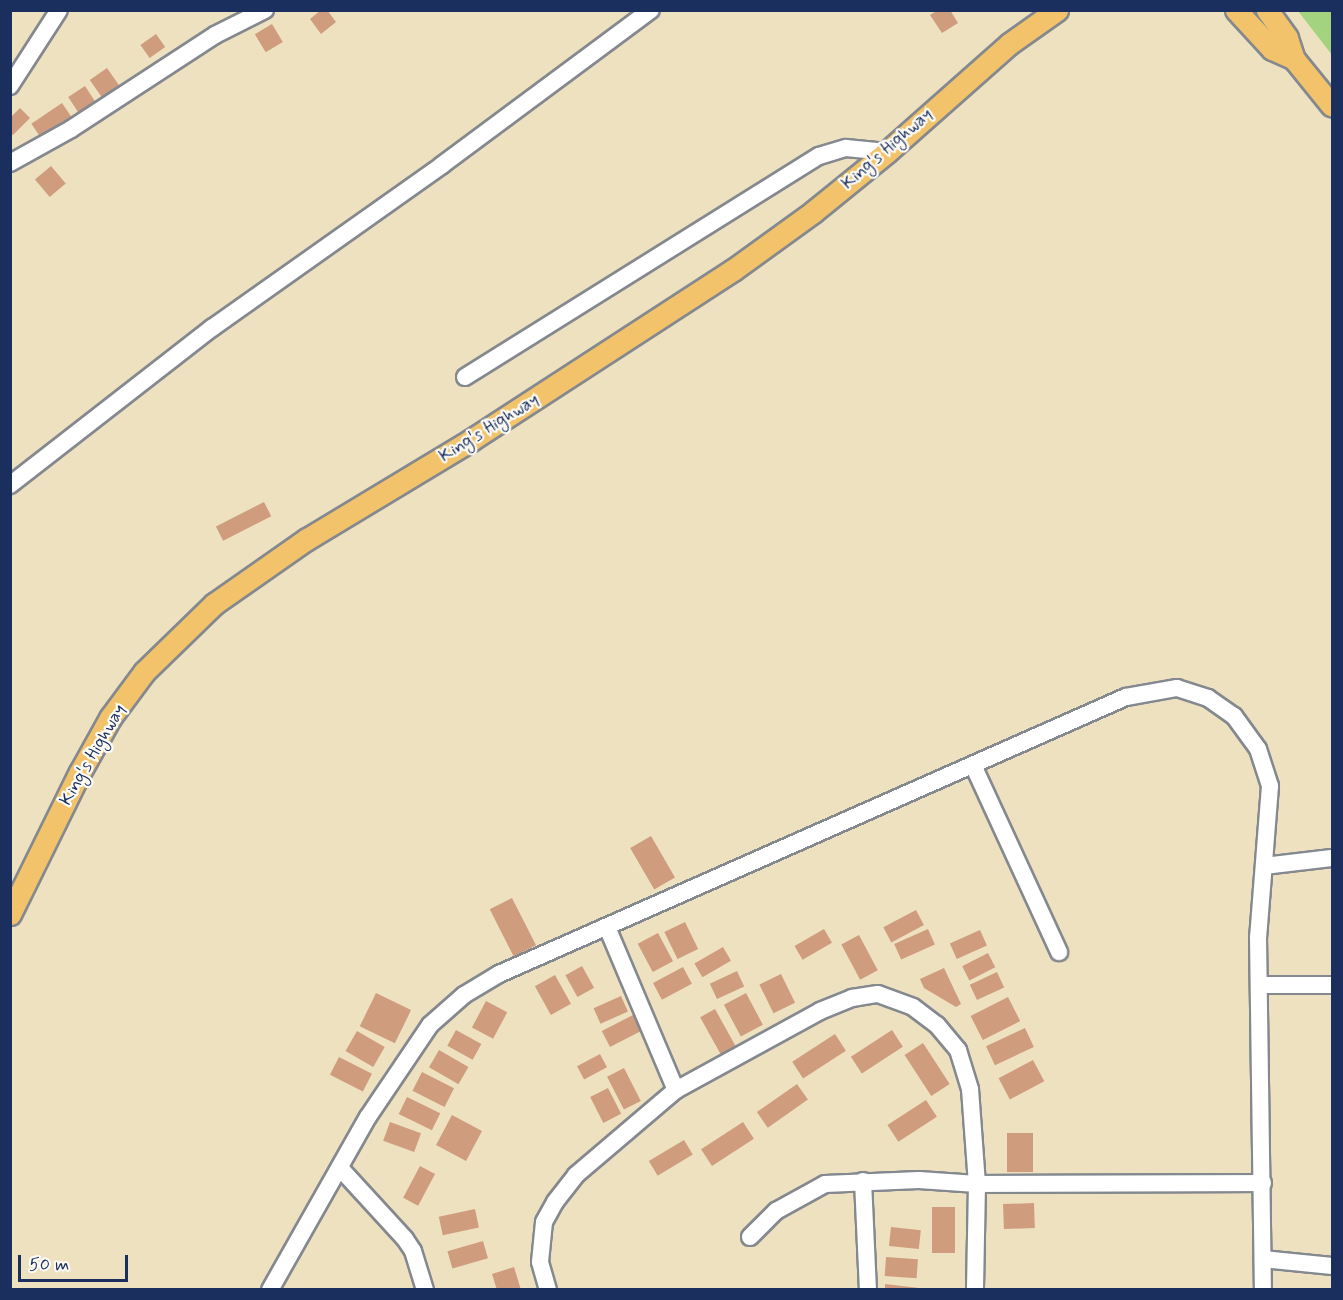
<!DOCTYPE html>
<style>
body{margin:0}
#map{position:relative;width:1343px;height:1300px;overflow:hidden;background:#eee1c0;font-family:Mynerve,sans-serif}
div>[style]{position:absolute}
.green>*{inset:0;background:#a4d380}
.building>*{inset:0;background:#cf9c7e;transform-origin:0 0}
.roads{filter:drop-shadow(2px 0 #84888f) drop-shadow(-2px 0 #84888f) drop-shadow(0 2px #84888f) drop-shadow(0 -2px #84888f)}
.minor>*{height:16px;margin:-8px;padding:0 8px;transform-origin:8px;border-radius:8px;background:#fff}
.major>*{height:21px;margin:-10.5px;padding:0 10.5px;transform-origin:10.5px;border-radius:10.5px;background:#f2c36a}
span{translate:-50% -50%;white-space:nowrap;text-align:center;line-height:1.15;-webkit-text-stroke:4.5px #fdfcf7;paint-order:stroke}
.street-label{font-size:18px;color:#1b2f5e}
.frame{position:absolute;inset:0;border:12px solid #1b2f5e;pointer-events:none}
.scale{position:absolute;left:18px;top:1255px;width:110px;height:27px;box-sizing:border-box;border:3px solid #1b2f5e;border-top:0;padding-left:8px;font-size:18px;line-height:21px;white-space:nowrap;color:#1b2f5e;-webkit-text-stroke:4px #fdfcf7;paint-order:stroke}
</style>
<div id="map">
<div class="green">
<div style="clip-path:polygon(1298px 11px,1332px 11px,1332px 55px)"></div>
</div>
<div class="building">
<div style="clip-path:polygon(321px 10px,327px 10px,336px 22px,321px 34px,310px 19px)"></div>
<div style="clip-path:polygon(938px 10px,950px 10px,958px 23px,942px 33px,930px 15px)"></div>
<div style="left:272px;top:24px;width:21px;height:20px;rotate:59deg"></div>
<div style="left:156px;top:34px;width:16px;height:19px;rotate:55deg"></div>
<div style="left:107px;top:68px;width:21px;height:21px;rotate:55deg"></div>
<div style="left:85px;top:86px;width:20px;height:20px;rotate:57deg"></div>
<div style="left:62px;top:103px;width:18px;height:37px;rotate:56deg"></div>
<div style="clip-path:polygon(20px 108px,30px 118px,13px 135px,10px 133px,10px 118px)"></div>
<div style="left:51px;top:166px;width:23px;height:21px;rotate:50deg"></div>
<div style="left:264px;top:502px;width:16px;height:54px;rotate:63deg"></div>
<div style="left:651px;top:836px;width:48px;height:24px;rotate:60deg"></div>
<div style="left:512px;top:898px;width:53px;height:25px;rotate:63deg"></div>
<div style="left:916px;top:910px;width:17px;height:37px;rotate:62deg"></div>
<div style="left:685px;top:922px;width:30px;height:23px;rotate:64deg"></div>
<div style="left:824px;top:929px;width:16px;height:34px;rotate:60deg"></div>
<div style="left:928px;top:929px;width:17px;height:37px;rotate:66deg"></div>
<div style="left:980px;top:930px;width:17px;height:33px;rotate:66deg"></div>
<div style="left:658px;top:933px;width:32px;height:23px;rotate:62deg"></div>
<div style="left:859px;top:935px;width:40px;height:20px;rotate:62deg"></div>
<div style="left:723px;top:947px;width:16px;height:33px;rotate:60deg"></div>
<div style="left:988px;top:953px;width:16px;height:29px;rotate:63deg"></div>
<div style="left:582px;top:966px;width:25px;height:19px;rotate:61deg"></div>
<div style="left:683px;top:967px;width:19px;height:34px;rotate:62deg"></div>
<div style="clip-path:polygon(944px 968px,961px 1004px,956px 1007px,924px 988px,920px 979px)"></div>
<div style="left:737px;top:971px;width:17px;height:30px;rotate:65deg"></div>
<div style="left:997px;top:972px;width:17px;height:30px;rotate:65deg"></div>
<div style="left:781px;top:974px;width:32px;height:24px;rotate:64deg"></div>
<div style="left:555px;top:975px;width:33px;height:23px;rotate:61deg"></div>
<div style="left:376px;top:993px;width:39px;height:37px;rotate:26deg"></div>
<div style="left:746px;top:993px;width:36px;height:25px;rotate:62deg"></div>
<div style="left:621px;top:996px;width:17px;height:30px;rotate:66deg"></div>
<div style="left:1008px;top:997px;width:27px;height:42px;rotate:63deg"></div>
<div style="left:486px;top:1001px;width:24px;height:30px;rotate:28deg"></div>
<div style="left:715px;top:1009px;width:45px;height:17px;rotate:61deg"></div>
<div style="left:633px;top:1015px;width:18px;height:35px;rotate:63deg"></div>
<div style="left:1025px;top:1028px;width:21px;height:43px;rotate:65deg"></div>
<div style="left:456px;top:1030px;width:29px;height:18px;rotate:29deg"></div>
<div style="left:892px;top:1030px;width:20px;height:49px;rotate:57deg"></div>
<div style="left:357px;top:1031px;width:32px;height:23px;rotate:30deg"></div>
<div style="left:835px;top:1034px;width:20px;height:51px;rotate:57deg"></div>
<div style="left:923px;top:1043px;width:49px;height:22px;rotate:57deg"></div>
<div style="left:439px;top:1050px;width:34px;height:20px;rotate:30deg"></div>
<div style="left:600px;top:1054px;width:15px;height:26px;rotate:62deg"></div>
<div style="left:339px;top:1057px;width:37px;height:20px;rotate:27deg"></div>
<div style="left:1033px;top:1060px;width:24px;height:39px;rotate:62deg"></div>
<div style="left:624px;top:1068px;width:37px;height:19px;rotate:63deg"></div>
<div style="left:422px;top:1072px;width:36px;height:21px;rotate:27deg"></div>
<div style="left:797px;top:1084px;width:19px;height:49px;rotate:55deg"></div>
<div style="left:608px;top:1088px;width:29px;height:20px;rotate:63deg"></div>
<div style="left:407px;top:1097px;width:37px;height:19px;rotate:26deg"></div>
<div style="left:926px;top:1100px;width:20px;height:46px;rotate:57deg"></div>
<div style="left:452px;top:1115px;width:34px;height:34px;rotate:28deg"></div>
<div style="left:390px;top:1122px;width:33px;height:20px;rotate:20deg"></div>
<div style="left:743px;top:1122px;width:20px;height:50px;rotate:57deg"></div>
<div style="left:1007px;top:1133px;width:26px;height:39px"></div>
<div style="left:684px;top:1140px;width:17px;height:41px;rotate:59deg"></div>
<div style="left:420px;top:1166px;width:17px;height:36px;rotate:28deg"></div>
<div style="left:1034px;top:1203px;width:25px;height:31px;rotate:88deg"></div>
<div style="left:932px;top:1207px;width:23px;height:46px"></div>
<div style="left:475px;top:1209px;width:19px;height:37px;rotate:78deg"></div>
<div style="left:891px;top:1227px;width:30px;height:19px;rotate:6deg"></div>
<div style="left:483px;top:1241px;width:18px;height:37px;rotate:74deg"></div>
<div style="left:886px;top:1257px;width:32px;height:19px;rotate:4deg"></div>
<div style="clip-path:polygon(514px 1267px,521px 1290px,497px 1290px,492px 1274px)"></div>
<div style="clip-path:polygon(885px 1284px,919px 1288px,918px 1290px,885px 1290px)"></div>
</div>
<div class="roads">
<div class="minor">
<div style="left:10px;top:86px;width:90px;rotate:-57.2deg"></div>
<div style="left:10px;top:163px;width:70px;rotate:-29.1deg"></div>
<div style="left:71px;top:129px;width:172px;rotate:-33.1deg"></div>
<div style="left:215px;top:35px;width:56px;rotate:-26.6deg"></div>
<div style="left:465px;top:377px;width:417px;rotate:-32deg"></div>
<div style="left:819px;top:156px;width:28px;rotate:-17deg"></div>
<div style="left:846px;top:148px;width:41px;rotate:5.6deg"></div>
<div style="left:10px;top:485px;width:256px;rotate:-37.9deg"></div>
<div style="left:212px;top:328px;width:282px;rotate:-35.3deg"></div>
<div style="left:442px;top:165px;width:260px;rotate:-36.6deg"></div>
<div style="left:973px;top:765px;width:206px;rotate:65.3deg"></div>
<div style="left:1264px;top:866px;width:68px;rotate:-6.7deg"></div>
<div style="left:607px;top:927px;width:177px;rotate:67.1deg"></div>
<div style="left:1260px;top:985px;width:72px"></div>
<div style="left:340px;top:1168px;width:96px;rotate:47.5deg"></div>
<div style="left:405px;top:1239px;width:14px;rotate:56deg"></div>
<div style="left:413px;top:1251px;width:41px;rotate:72.9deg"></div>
<div style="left:863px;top:1181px;width:109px;rotate:87.4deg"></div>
<div style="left:750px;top:1237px;width:37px;rotate:-45deg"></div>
<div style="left:776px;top:1211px;width:56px;rotate:-28.9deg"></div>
<div style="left:825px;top:1184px;width:94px;rotate:-2.4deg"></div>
<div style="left:919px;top:1180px;width:58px;rotate:3.9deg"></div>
<div style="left:977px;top:1184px;width:286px;rotate:-0.2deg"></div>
<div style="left:1263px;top:1259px;width:69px;rotate:5.8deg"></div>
<div style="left:270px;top:1290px;width:199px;rotate:-60.5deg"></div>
<div style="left:368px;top:1117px;width:111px;rotate:-56deg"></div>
<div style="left:430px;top:1025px;width:45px;rotate:-41.4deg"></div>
<div style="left:464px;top:995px;width:41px;rotate:-31deg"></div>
<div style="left:499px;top:974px;width:685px;rotate:-23.84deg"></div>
<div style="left:1126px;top:697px;width:52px;rotate:-10deg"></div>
<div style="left:1177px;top:688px;width:33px;rotate:18deg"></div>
<div style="left:1208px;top:698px;width:32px;rotate:35deg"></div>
<div style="left:1234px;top:716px;width:41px;rotate:54deg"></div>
<div style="left:1258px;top:749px;width:39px;rotate:72deg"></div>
<div style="left:1270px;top:786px;width:151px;rotate:94.5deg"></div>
<div style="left:1258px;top:937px;width:353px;rotate:89.2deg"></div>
<div style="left:548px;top:1290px;width:29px;rotate:-106deg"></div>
<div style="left:540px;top:1262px;width:40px;rotate:-84.3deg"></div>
<div style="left:544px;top:1222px;width:23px;rotate:-61deg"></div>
<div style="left:555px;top:1202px;width:34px;rotate:-52deg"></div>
<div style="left:576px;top:1175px;width:131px;rotate:-40.4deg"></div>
<div style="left:676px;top:1090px;width:164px;rotate:-28.7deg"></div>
<div style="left:820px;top:1011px;width:35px;rotate:-22deg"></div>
<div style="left:852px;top:998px;width:26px;rotate:-9deg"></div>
<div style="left:878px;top:994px;width:37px;rotate:20deg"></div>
<div style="left:913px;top:1007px;width:30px;rotate:37deg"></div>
<div style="left:937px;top:1025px;width:33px;rotate:50deg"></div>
<div style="left:958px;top:1050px;width:41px;rotate:72.9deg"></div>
<div style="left:970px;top:1089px;width:95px;rotate:85.8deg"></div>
<div style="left:977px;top:1184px;width:106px;rotate:91.1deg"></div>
</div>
<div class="major">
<div style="left:1236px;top:10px;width:53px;rotate:47.3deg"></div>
<div style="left:1272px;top:49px;width:24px;rotate:24deg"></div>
<div style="left:1267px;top:10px;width:34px;rotate:54deg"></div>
<div style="left:1287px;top:38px;width:22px;rotate:72deg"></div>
<div style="left:1294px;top:59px;width:60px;rotate:51deg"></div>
<div style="left:10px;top:914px;width:158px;rotate:-63.8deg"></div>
<div style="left:80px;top:772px;width:62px;rotate:-60.9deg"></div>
<div style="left:110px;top:718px;width:57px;rotate:-53.5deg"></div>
<div style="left:144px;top:672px;width:98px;rotate:-44.2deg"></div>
<div style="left:214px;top:604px;width:113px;rotate:-35deg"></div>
<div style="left:307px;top:539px;width:192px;rotate:-31.1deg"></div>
<div style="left:471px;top:440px;width:312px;rotate:-33deg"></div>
<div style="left:733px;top:270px;width:99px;rotate:-35.9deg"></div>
<div style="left:813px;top:212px;width:95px;rotate:-39deg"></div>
<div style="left:887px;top:152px;width:163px;rotate:-41.5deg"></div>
<div style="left:1009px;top:44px;width:59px;rotate:-35.3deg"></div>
</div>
</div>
<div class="street-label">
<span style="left:887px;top:149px;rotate:-41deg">King's Highway</span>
<span style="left:489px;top:428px;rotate:-32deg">King's Highway</span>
<span style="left:93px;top:755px;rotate:-60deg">King's Highway</span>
</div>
<div class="frame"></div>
<div class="scale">50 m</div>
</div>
